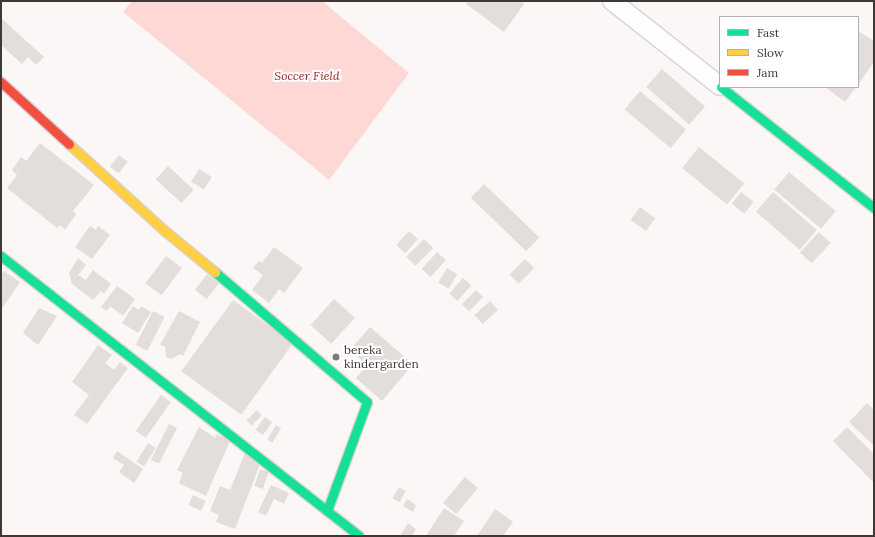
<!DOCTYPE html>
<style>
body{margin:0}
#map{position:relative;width:875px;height:537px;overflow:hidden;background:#fcf7f7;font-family:Lora,serif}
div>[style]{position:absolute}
.green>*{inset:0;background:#fdd8d5}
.building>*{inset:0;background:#e3dddc;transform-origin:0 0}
.roads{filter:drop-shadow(1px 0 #dad2d2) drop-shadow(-1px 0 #dad2d2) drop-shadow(0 1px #dad2d2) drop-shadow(0 -1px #dad2d2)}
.street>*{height:18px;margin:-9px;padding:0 9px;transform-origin:9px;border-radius:9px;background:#fffefe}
.fast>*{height:9px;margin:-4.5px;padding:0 4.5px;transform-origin:4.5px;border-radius:4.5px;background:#16e098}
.slow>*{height:9px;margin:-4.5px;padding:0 4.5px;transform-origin:4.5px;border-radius:4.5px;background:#ffcf43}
.jam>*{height:9px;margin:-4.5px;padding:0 4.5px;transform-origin:4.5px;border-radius:4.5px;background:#f24e42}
.dots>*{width:11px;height:11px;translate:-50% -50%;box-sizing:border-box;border:2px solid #fff;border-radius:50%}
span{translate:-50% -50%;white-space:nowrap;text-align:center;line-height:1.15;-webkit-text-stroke:4px #fff;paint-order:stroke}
.park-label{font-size:12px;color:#8f2126;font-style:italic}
.poi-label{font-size:12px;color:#403737}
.left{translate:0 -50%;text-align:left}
.frame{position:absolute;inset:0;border:2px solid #403737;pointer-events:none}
.legend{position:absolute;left:719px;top:16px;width:140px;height:72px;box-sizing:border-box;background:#fff;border:1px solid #b3afaf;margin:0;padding:5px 7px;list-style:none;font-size:12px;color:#403737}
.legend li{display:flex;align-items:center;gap:8px;height:20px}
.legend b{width:20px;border:1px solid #b3afaf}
</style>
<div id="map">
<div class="green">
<div style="clip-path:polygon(132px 1px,322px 1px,409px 73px,329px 180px,123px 12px)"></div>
</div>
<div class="building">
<div style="clip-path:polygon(468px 1px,520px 1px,524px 4px,504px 32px,466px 4px)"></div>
<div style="clip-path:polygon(2px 19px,44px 57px,36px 65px,28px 57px,22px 64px,1px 45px)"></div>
<div style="clip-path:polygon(858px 31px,874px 41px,874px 62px,858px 85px)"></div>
<div style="left:662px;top:69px;width:57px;height:24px;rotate:41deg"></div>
<div style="clip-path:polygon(825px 87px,856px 87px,845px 102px)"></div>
<div style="left:640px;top:91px;width:60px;height:24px;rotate:40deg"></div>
<div style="clip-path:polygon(40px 143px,94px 185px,73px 211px,76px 214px,65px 230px,60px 225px,57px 228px,7px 188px,17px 175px,12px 170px,21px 157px,26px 161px)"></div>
<div style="left:699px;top:147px;width:58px;height:27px;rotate:39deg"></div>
<div style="left:119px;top:155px;width:11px;height:15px;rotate:38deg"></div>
<div style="left:168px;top:166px;width:35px;height:18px;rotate:43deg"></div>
<div style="left:199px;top:169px;width:15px;height:15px;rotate:32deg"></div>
<div style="left:789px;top:172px;width:61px;height:23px;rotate:40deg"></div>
<div style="left:484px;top:184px;width:77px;height:19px;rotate:44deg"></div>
<div style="left:741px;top:192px;width:16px;height:15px;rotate:38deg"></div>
<div style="left:773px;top:192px;width:58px;height:26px;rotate:41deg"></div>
<div style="left:640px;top:207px;width:19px;height:16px;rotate:36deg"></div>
<div style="clip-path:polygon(90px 226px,96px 230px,98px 226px,110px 235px,92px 259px,75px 247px)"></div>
<div style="left:409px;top:231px;width:12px;height:19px;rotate:42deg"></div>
<div style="left:819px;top:232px;width:16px;height:28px;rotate:43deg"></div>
<div style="left:424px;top:239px;width:13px;height:25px;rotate:45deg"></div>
<div style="clip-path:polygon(274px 247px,303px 268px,284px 293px,279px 289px,269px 303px,252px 290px,263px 275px,253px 268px,259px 261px,262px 263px)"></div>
<div style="left:437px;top:252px;width:12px;height:23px;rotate:42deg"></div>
<div style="left:166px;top:256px;width:20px;height:34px;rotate:37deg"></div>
<div style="clip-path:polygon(78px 258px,86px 265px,78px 275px,86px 280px,93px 270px,111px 284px,104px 294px,101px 291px,93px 300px,72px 284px,69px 273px)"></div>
<div style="left:525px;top:259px;width:13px;height:22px;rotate:45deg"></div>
<div style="left:447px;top:268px;width:12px;height:17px;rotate:31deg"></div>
<div style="clip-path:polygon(4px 271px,20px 282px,1px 310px,1px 275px)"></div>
<div style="left:207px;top:274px;width:15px;height:20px;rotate:37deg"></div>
<div style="left:463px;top:278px;width:11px;height:21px;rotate:41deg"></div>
<div style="clip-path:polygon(117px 286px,135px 299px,123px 316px,110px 306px,107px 311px,101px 307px)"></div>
<div style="left:476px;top:290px;width:10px;height:20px;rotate:45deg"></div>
<div style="left:334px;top:299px;width:28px;height:35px;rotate:42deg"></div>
<div style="left:233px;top:300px;width:74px;height:88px;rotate:36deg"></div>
<div style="left:490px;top:301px;width:12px;height:21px;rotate:48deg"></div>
<div style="clip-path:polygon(133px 306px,139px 310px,141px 306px,151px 312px,138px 333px,122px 323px)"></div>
<div style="clip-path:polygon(39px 308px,57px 316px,38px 345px,23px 333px)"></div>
<div style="left:153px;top:311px;width:13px;height:38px;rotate:27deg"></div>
<div style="clip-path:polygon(179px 311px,200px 322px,183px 356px,180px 354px,172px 359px,166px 357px,165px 347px,160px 345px)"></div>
<div style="clip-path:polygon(370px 327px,413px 364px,382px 401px,356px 378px,367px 365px,350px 350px)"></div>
<div style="clip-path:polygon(98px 345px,112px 355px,105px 363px,114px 370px,120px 362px,128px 368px,87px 424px,74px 415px,89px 395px,72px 382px)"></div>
<div style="left:161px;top:395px;width:12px;height:44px;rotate:35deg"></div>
<div style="clip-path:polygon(867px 403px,874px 410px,874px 446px,849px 422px)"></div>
<div style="left:257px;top:410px;width:7px;height:15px;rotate:45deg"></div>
<div style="left:265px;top:417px;width:9px;height:16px;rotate:36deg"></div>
<div style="left:169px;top:424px;width:9px;height:40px;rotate:27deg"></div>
<div style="left:276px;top:425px;width:6px;height:17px;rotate:31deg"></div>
<div style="clip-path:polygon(199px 427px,215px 438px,216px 434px,230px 441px,206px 496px,179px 483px,183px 473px,177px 470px)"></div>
<div style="clip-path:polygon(847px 427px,874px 454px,874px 483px,833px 441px)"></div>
<div style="left:148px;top:443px;width:9px;height:22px;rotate:32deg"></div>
<div style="clip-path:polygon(117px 451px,143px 469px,134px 483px,119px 472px,124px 465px,113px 458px)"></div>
<div style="clip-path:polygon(245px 453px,261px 462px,235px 529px,216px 522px,219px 515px,210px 511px,220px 486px,230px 490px)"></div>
<div style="left:260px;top:469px;width:9px;height:18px;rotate:18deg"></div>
<div style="left:465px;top:477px;width:17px;height:34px;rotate:40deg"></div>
<div style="clip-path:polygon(271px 485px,289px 493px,284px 504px,274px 499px,266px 516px,258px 512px)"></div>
<div style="left:399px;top:487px;width:8px;height:13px;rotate:30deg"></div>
<div style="left:193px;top:495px;width:14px;height:11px;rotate:25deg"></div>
<div style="clip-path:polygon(407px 499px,416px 505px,413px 512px,403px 506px)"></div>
<div style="clip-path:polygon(444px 508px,464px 521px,454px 536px,426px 536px)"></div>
<div style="clip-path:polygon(495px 509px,513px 522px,503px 536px,477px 536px)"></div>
<div style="clip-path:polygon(408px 523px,416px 529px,412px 536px,400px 536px)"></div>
</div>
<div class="roads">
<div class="street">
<div style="left:612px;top:1px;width:137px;rotate:38.2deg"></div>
</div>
<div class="fast">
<div style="left:721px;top:87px;width:195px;rotate:38.3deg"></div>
<div style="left:1px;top:256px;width:454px;rotate:38deg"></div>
<div style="left:215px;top:272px;width:200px;rotate:40.5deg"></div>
<div style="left:367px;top:402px;width:116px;rotate:110.2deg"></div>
</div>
<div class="slow">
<div style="left:69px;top:144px;width:130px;rotate:42.2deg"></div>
<div style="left:165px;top:231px;width:65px;rotate:39.4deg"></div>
</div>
<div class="jam">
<div style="left:1px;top:82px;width:92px;rotate:42.4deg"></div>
</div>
</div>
<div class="dots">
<div style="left:336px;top:357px;background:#827a7a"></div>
</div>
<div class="park-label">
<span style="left:307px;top:76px">Soccer Field</span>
</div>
<div class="poi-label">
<span class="left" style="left:344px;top:357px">bereka<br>kindergarden</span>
</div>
<div class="frame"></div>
<ul class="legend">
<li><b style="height:5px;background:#16e098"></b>Fast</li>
<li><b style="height:5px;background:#ffcf43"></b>Slow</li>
<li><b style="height:5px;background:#f24e42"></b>Jam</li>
</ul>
</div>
